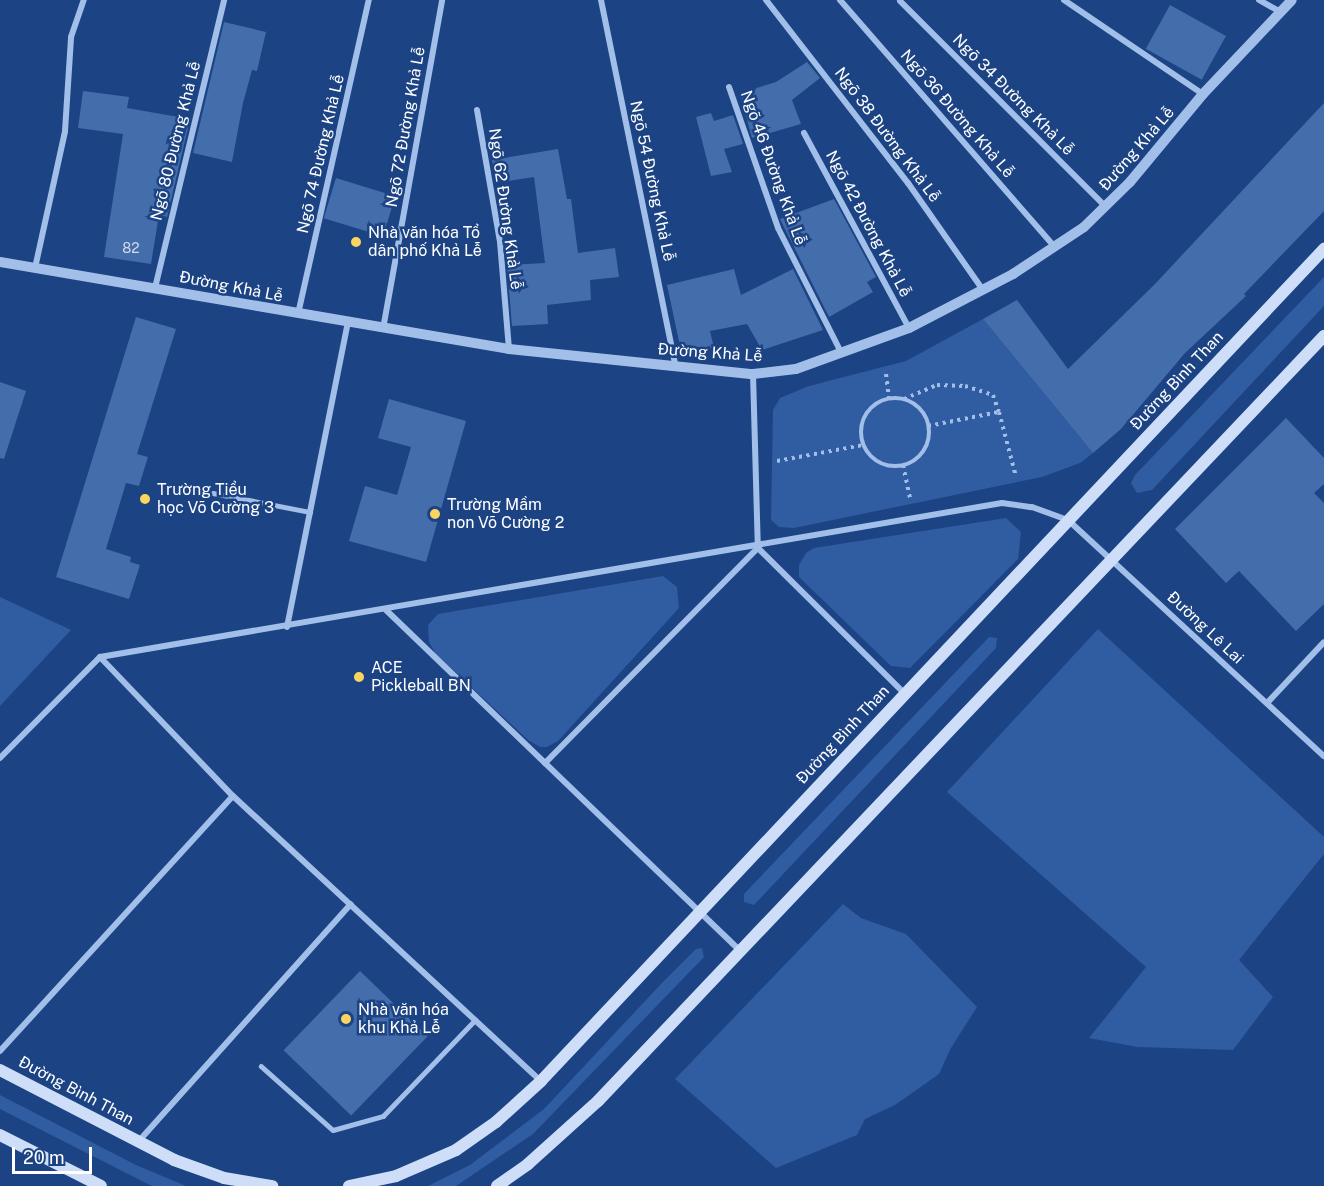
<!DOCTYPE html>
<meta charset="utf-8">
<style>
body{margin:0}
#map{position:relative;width:1324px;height:1186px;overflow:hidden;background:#1c4383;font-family:"Public Sans",sans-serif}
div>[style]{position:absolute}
.green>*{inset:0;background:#305ca1}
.building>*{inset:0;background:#446dac;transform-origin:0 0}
.path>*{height:4px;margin-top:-2px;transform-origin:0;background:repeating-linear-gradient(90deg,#a2bfea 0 3px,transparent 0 7.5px)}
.path>.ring{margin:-2px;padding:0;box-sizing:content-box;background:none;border:4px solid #a2bfea;border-radius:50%}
.service>*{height:4.5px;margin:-2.25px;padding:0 2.25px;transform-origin:2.25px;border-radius:2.25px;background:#a2bfea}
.minor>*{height:6px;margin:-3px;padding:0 3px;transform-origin:3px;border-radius:3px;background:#a2bfea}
.tertiary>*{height:10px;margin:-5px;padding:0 5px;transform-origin:5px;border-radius:5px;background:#a2bfea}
.secondary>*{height:12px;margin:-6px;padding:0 6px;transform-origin:6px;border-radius:6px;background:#ceddf8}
.dots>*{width:16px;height:16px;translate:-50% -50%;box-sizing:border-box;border:3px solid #1c4383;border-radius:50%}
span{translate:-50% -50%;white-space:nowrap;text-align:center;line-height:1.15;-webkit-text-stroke:5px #1c4383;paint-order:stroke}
.number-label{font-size:14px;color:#d0daea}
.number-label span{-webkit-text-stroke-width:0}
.street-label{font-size:16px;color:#fff}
.poi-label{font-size:16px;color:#fff}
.left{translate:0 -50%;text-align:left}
.scale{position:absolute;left:12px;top:1147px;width:80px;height:27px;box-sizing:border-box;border:3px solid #fff;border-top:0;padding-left:8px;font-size:18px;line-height:21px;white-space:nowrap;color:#fff;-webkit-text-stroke:4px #1c4383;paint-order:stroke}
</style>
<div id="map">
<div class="green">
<div style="clip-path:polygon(1324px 277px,1324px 306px,1152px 490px,1137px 493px,1131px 483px,1135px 475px)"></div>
<div style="clip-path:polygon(983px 319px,1093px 453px,1080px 463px,1042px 477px,794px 528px,779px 527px,771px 520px,773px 410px,780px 398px,809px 386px,906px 361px)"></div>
<div style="clip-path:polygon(1006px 518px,1021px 532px,1018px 559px,910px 668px,891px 666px,799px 577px,799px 565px,806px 553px,814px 548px)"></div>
<div style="clip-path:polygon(663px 576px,677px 587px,679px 608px,558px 741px,547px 747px,540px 747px,528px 740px,435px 653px,429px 642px,428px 625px,438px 614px)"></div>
<div style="clip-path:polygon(0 597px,71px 630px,0 706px)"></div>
<div style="clip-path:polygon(1098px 629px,1324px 837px,1324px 854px,1239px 960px,1273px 997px,1233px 1050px,1137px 1047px,1089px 1038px,1146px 967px,947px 792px)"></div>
<div style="clip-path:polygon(989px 637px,997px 638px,996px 648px,754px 905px,744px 902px,744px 894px)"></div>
<div style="clip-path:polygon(843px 904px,861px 918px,906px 934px,977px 1007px,951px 1048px,939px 1074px,895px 1105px,865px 1119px,857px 1135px,776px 1168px,675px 1079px)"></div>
<div style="clip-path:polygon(702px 948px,704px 957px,533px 1134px,456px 1186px,428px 1186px,470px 1165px,544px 1109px,660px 985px,696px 949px)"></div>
<div style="clip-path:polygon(0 1095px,136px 1165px,186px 1186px,152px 1186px,138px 1179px,0 1109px)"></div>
</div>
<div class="building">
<div style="left:1170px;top:5px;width:64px;height:50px;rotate:29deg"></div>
<div style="clip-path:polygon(224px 22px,266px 32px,257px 71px,252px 70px,243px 103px,232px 162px,193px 153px)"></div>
<div style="clip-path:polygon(807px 62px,820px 78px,792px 100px,801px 124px,752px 138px,740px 93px,776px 82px)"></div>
<div style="clip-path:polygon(83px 91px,129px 97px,127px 108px,190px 119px,167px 217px,159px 215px,151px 264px,104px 257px,123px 134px,78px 128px)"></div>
<div style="clip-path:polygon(1324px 103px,1324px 211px,1244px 294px,1246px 296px,1185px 353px,1121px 429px,1093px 453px,983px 319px,1017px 300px,1068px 369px,1155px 284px)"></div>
<div style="clip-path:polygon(711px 113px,714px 121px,733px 115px,743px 144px,724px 149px,732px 172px,711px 176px,696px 117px)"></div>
<div style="clip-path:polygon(558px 149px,567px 199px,571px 199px,578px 253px,615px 248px,619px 277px,590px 280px,591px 300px,547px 305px,548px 324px,512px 326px,507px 265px,545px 263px,534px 177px,496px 183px,492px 160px)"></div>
<div style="left:336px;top:178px;width:62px;height:42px;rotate:17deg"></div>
<div style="clip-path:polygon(834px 199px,876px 277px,867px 282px,873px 292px,829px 317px,780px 219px)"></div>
<div style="clip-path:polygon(734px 269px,741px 295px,793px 269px,823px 330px,762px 350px,747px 324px,710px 331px,714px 348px,680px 346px,667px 285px)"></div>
<div style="clip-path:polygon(136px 317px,176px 329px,137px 454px,148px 457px,139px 486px,126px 483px,106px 549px,131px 557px,130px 562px,140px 565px,129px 599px,56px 577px)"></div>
<div style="clip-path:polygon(0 382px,26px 391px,4px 459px,0 458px)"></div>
<div style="clip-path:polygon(389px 399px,466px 421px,426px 562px,349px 541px,365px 486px,397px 495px,411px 447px,378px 438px)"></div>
<div style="clip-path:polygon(1286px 418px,1324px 458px,1324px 484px,1314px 493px,1324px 503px,1324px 604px,1296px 631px,1239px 571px,1226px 583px,1175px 529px)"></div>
<div style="left:360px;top:971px;width:94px;height:110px;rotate:44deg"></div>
</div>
<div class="path">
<div style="left:886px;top:374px;width:25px;rotate:83deg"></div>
<div class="ring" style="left:861px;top:398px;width:64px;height:64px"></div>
<div style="left:904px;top:399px;width:36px;rotate:-23deg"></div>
<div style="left:937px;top:385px;width:28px;rotate:2deg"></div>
<div style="left:965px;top:386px;width:29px;rotate:18deg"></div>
<div style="left:993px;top:395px;width:18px;rotate:71deg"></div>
<div style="left:928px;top:426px;width:72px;rotate:-11.2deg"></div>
<div style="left:999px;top:412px;width:67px;rotate:75.3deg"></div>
<div style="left:777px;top:461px;width:87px;rotate:-10.5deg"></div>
<div style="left:903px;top:465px;width:34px;rotate:78deg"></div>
</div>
<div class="service">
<div style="left:213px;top:493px;width:99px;rotate:11.1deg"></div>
<div style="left:261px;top:1066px;width:96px;rotate:41.6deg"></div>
<div style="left:333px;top:1130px;width:52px;rotate:-15.6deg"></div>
<div style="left:383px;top:1116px;width:133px;rotate:-46.2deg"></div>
</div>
<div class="minor">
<div style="left:601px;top:0;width:375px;rotate:78.5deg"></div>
<div style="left:766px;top:0;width:232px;rotate:52.2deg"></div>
<div style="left:908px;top:183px;width:131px;rotate:55deg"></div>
<div style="left:840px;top:0;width:327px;rotate:49deg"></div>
<div style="left:1064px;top:0;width:168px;rotate:34.1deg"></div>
<div style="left:1259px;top:0;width:25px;rotate:29deg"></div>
<div style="left:900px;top:1px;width:290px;rotate:45deg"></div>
<div style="left:729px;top:87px;width:149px;rotate:70.8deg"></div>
<div style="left:778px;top:228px;width:141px;rotate:63.1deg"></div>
<div style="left:477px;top:110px;width:134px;rotate:80.1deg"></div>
<div style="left:500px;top:242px;width:107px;rotate:85.2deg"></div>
<div style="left:804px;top:133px;width:221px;rotate:61.7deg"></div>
<div style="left:35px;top:268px;width:140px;rotate:-77.6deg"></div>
<div style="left:65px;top:131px;width:94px;rotate:-86.3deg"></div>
<div style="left:71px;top:37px;width:39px;rotate:-71deg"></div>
<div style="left:155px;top:288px;width:296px;rotate:-76.5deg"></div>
<div style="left:298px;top:314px;width:322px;rotate:-77.3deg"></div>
<div style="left:383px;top:329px;width:334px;rotate:-79.8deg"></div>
<div style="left:753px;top:374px;width:174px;rotate:88.4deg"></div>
<div style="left:758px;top:548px;width:206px;rotate:44.8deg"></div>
<div style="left:386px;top:610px;width:490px;rotate:43.9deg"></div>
<div style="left:287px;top:627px;width:310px;rotate:-78.7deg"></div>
<div style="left:100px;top:657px;width:192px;rotate:46.3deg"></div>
<div style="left:233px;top:796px;width:420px;rotate:42.8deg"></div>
<div style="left:1267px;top:703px;width:83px;rotate:-46.9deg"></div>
<div style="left:0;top:758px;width:142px;rotate:-45.3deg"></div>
<div style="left:100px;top:657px;width:915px;rotate:-9.69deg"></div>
<div style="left:1002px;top:503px;width:30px;rotate:8deg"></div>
<div style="left:1032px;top:507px;width:38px;rotate:20deg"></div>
<div style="left:1068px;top:520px;width:348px;rotate:42.7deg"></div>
<div style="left:545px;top:763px;width:303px;rotate:-45.3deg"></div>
<div style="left:0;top:1051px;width:345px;rotate:-47.6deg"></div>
<div style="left:138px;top:1142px;width:319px;rotate:-48.2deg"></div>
</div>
<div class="tertiary">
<div style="left:0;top:262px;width:516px;rotate:9.7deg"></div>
<div style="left:509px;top:349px;width:245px;rotate:5.9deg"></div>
<div style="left:753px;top:374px;width:43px;rotate:-6.6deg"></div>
<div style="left:796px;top:369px;width:120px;rotate:-19.9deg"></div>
<div style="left:909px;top:328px;width:117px;rotate:-27.4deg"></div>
<div style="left:1013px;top:274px;width:85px;rotate:-33.5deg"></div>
<div style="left:1084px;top:227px;width:64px;rotate:-44.4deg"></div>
<div style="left:1130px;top:182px;width:114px;rotate:-50.3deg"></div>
<div style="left:1203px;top:94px;width:129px;rotate:-46.6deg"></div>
</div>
<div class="secondary">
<div style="left:0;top:1070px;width:196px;rotate:27.3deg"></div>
<div style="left:174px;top:1160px;width:53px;rotate:19.8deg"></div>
<div style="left:224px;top:1178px;width:49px;rotate:9.5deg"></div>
<div style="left:0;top:1135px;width:113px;rotate:26.8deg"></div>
<div style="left:349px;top:1186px;width:48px;rotate:-12deg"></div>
<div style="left:396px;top:1176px;width:65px;rotate:-23.4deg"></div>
<div style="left:456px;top:1150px;width:49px;rotate:-35deg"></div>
<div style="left:496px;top:1122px;width:61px;rotate:-42.3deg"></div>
<div style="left:541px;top:1081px;width:1143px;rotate:-46.74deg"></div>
<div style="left:497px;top:1186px;width:38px;rotate:-35deg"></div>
<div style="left:528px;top:1164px;width:94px;rotate:-42deg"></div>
<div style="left:598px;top:1101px;width:1055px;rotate:-46.5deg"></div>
</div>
<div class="dots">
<div style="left:356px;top:242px;background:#fad660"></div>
<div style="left:145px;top:499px;background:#fad660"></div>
<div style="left:435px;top:514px;background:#fad660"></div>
<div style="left:359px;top:677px;background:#fad660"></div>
<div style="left:346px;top:1019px;background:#fad660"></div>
</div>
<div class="number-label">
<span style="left:131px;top:248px">82</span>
</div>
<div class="street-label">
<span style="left:1013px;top:95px;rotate:45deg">Ngõ 34 Đường Khả Lễ</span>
<span style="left:957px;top:114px;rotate:49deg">Ngõ 36 Đường Khả Lễ</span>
<span style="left:406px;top:127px;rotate:-80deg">Ngõ 72 Đường Khả Lễ</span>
<span style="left:887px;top:135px;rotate:53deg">Ngõ 38 Đường Khả Lễ</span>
<span style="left:176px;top:141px;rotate:-76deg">Ngõ 80 Đường Khả Lễ</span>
<span style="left:1137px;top:149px;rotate:-49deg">Đường Khả Lễ</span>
<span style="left:321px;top:154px;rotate:-77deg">Ngõ 74 Đường Khả Lễ</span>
<span style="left:773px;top:168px;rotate:70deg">Ngõ 46 Đường Khả Lễ</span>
<span style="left:652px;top:181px;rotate:78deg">Ngõ 54 Đường Khả Lễ</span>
<span style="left:505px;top:209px;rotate:82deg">Ngõ 62 Đường Khả Lễ</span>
<span style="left:868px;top:224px;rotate:62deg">Ngõ 42 Đường Khả Lễ</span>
<span style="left:231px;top:287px;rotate:11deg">Đường Khả Lễ</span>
<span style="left:710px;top:353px;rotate:4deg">Đường Khả Lễ</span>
<span style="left:1177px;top:381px;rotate:-47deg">Đường Bình Than</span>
<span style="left:1205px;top:628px;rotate:43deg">Đường Lê Lai</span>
<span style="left:843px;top:735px;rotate:-47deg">Đường Bình Than</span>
<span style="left:76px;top:1091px;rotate:28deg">Đường Bình Than</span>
</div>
<div class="poi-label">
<span class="left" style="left:368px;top:242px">Nhà văn hóa Tổ<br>dân phố Khả Lễ</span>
<span class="left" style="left:157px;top:499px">Trường Tiểu<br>học Võ Cường 3</span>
<span class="left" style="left:447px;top:514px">Trường Mầm<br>non Võ Cường 2</span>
<span class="left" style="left:371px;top:677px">ACE<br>Pickleball BN</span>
<span class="left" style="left:358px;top:1019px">Nhà văn hóa<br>khu Khả Lễ</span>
</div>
<div class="scale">20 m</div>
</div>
